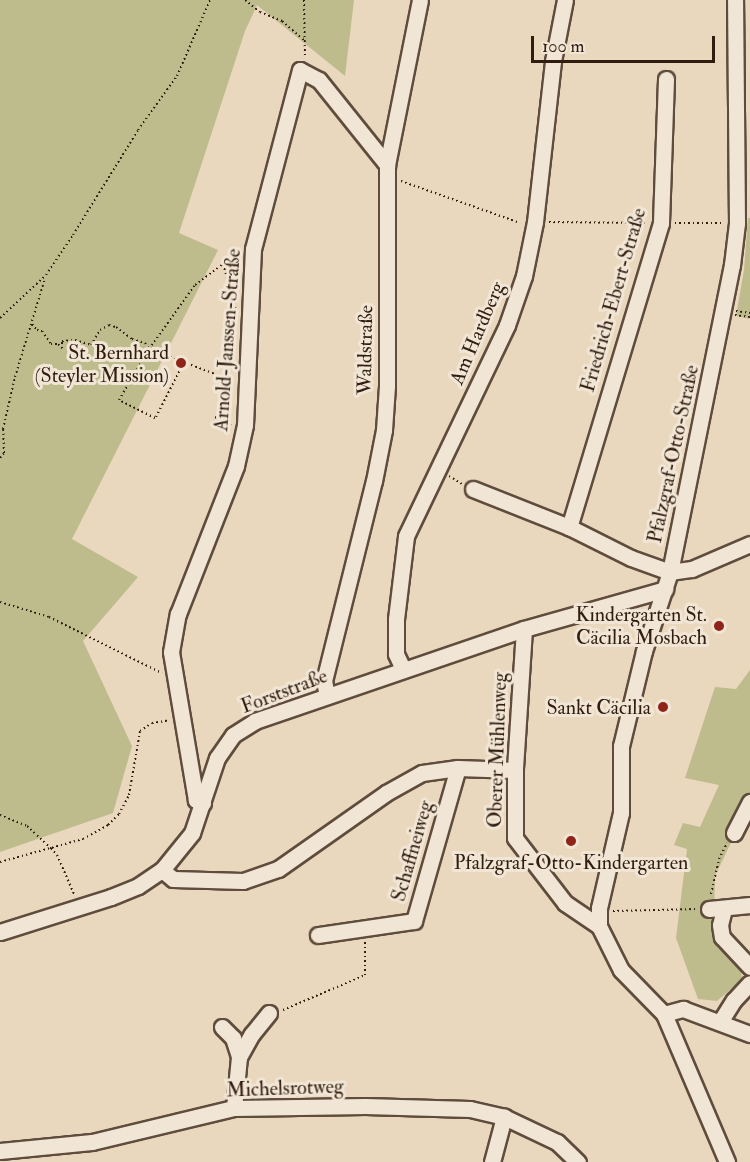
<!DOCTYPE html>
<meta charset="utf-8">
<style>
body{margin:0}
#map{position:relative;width:750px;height:1162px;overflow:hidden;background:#e9d8be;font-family:"IM FELL Double Pica",serif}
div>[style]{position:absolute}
.green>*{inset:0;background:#bebc8c}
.path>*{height:2px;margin-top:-1px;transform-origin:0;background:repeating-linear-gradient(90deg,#311d10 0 1.5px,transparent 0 4.5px)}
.roads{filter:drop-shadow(2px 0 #5f4c3c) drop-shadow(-2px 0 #5f4c3c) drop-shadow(0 2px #5f4c3c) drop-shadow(0 -2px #5f4c3c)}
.minor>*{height:15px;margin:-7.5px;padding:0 7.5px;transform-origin:7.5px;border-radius:7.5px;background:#f1e6d5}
.dots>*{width:16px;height:16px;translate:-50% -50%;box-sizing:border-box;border:3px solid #f1e6d5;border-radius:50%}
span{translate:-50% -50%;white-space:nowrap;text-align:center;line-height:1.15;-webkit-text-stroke:6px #f1e6d5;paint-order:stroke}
.street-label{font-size:20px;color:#311d10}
.poi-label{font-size:20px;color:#311d10}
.right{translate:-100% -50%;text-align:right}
.scale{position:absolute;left:531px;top:36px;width:184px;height:27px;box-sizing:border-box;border:3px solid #311d10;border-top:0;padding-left:8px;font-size:18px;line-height:21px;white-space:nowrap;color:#311d10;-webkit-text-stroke:4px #f1e6d5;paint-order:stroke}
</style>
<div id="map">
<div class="green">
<div style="clip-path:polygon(0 0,354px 0,345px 76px,257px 5px,245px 31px,179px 233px,218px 250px,72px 539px,138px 577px,83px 641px,132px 746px,113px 813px,0 852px)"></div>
<div style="clip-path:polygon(748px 218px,750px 218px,750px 319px,736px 316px,744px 270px)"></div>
<div style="clip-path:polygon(750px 670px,750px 803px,715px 876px,714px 919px,741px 968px,742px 980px,717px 1001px,698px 999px,676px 938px,687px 849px,674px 845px,683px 823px,700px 827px,719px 785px,685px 778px,715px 687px,736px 689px)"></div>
</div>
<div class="path">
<div style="left:245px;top:0;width:19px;rotate:39deg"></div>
<div style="left:260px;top:12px;width:24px;rotate:22deg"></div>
<div style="left:282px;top:21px;width:30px;rotate:41deg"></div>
<div style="left:304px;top:0;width:57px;rotate:89deg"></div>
<div style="left:401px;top:181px;width:126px;rotate:19.4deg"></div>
<div style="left:549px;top:222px;width:99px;rotate:0.6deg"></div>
<div style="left:675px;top:223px;width:48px"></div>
<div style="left:736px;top:311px;width:14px;rotate:8deg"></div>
<div style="left:735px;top:315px;width:15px;rotate:8deg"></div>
<div style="left:0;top:318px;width:63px;rotate:-43.1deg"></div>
<div style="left:46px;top:275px;width:48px;rotate:-56deg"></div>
<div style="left:73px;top:235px;width:123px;rotate:-58.2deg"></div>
<div style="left:138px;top:130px;width:67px;rotate:-54.2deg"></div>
<div style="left:177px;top:76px;width:83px;rotate:-66.5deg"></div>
<div style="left:32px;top:324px;width:8px;rotate:50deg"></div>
<div style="left:37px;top:330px;width:5px;rotate:11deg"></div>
<div style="left:42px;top:331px;width:16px;rotate:55deg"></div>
<div style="left:51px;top:344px;width:7px"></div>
<div style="left:58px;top:344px;width:6px;rotate:45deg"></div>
<div style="left:62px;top:348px;width:7px;rotate:-90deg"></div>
<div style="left:62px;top:341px;width:13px;rotate:-4deg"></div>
<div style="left:75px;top:340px;width:17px;rotate:17deg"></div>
<div style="left:91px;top:345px;width:17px;rotate:-59deg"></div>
<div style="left:100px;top:330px;width:10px;rotate:-29deg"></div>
<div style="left:109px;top:325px;width:7px;rotate:16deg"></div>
<div style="left:116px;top:327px;width:20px;rotate:37deg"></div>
<div style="left:132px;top:339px;width:14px;rotate:17deg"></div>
<div style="left:145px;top:343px;width:7px;rotate:56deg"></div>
<div style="left:149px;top:349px;width:71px;rotate:20.7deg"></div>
<div style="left:156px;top:417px;width:62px;rotate:-63deg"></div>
<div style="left:215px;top:417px;width:18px;rotate:27deg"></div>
<div style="left:155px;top:418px;width:40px;rotate:-153.4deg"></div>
<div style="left:119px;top:400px;width:59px;rotate:-59.5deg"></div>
<div style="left:149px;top:349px;width:79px;rotate:-54.3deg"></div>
<div style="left:195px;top:285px;width:35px;rotate:-37deg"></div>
<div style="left:223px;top:264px;width:48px;rotate:74.2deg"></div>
<div style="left:0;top:458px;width:6px;rotate:-51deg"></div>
<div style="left:4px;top:453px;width:24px;rotate:-92deg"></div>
<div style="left:3px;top:429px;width:53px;rotate:-77deg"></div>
<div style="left:15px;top:377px;width:103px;rotate:-73.1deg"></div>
<div style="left:449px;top:476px;width:15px;rotate:32deg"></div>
<div style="left:0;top:602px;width:51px;rotate:17deg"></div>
<div style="left:49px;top:617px;width:126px;rotate:26.4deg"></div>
<div style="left:0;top:815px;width:29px;rotate:22deg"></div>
<div style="left:27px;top:826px;width:33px;rotate:43deg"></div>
<div style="left:51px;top:848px;width:9px;rotate:49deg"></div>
<div style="left:57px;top:855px;width:43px;rotate:66.4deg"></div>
<div style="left:0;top:862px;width:86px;rotate:-15.5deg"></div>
<div style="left:83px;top:839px;width:29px;rotate:-29deg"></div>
<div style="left:108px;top:825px;width:16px;rotate:-45deg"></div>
<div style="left:119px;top:814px;width:21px;rotate:-62deg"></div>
<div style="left:129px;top:795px;width:65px;rotate:-80.2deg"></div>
<div style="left:140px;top:731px;width:14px;rotate:-34deg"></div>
<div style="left:152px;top:723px;width:18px;rotate:-9deg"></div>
<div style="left:711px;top:894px;width:36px;rotate:-77deg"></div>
<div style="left:719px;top:859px;width:18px;rotate:-63deg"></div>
<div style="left:613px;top:911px;width:84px;rotate:-1.4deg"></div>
<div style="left:283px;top:1010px;width:89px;rotate:-23.1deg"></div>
<div style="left:365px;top:975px;width:35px;rotate:-90deg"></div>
</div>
<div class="roads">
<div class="minor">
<div style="left:666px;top:79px;width:144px;rotate:92deg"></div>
<div style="left:661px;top:223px;width:318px;rotate:106.8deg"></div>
<div style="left:569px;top:527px;width:69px;rotate:26.6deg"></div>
<div style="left:631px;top:558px;width:41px;rotate:19.7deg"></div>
<div style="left:670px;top:572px;width:22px;rotate:-8deg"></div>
<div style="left:692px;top:569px;width:63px;rotate:-23.3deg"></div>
<div style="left:473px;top:489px;width:103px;rotate:21.6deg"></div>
<div style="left:524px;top:629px;width:141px;rotate:93.7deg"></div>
<div style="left:515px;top:770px;width:68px;rotate:90deg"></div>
<div style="left:515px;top:838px;width:82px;rotate:52.4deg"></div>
<div style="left:565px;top:903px;width:41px;rotate:34.1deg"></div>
<div style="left:599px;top:926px;width:49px;rotate:63.4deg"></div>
<div style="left:621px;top:970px;width:62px;rotate:45.7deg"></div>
<div style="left:664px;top:1014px;width:161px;rotate:66.9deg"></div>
<div style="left:403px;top:669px;width:17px;rotate:-115deg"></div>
<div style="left:396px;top:654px;width:35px;rotate:-90deg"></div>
<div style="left:396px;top:619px;width:84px;rotate:-83.1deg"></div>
<div style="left:406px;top:536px;width:234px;rotate:-64.4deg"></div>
<div style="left:507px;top:325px;width:52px;rotate:-70.9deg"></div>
<div style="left:524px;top:276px;width:55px;rotate:-78.5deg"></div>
<div style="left:535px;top:222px;width:162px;rotate:-83.6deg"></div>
<div style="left:553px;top:61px;width:62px;rotate:-78.9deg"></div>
<div style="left:327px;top:696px;width:15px;rotate:-101deg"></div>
<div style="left:324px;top:681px;width:206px;rotate:-76deg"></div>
<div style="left:374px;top:481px;width:52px;rotate:-78.9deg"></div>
<div style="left:384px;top:430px;width:44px;rotate:-86.1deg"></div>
<div style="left:387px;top:386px;width:221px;rotate:-90deg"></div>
<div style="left:387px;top:165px;width:168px;rotate:-78.7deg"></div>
<div style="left:203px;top:803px;width:8px;rotate:-157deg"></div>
<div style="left:196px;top:800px;width:150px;rotate:-99.6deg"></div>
<div style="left:171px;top:652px;width:39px;rotate:-80deg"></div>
<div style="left:178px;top:614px;width:159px;rotate:-68.6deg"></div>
<div style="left:236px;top:466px;width:42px;rotate:-77.6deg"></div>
<div style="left:245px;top:425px;width:176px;rotate:-87.4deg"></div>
<div style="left:253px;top:249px;width:185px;rotate:-75.3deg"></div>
<div style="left:300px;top:70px;width:21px;rotate:28deg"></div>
<div style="left:319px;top:80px;width:109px;rotate:51.3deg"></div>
<div style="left:734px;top:833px;width:35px;rotate:-63deg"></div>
<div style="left:162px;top:870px;width:14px;rotate:39deg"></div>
<div style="left:173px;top:879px;width:70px;rotate:1.6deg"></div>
<div style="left:243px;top:881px;width:37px;rotate:-19deg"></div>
<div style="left:278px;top:869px;width:132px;rotate:-35.1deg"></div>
<div style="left:386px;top:793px;width:41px;rotate:-29.1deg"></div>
<div style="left:422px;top:773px;width:36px;rotate:-8deg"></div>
<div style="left:458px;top:768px;width:57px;rotate:2deg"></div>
<div style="left:709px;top:909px;width:41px;rotate:-5.6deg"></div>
<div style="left:724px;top:909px;width:16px;rotate:104deg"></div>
<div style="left:720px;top:925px;width:12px;rotate:81deg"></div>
<div style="left:722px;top:937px;width:41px;rotate:47deg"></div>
<div style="left:599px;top:926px;width:18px;rotate:-90deg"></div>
<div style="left:599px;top:908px;width:98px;rotate:-77deg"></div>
<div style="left:621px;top:813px;width:67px;rotate:-90deg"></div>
<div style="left:621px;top:746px;width:98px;rotate:-76.4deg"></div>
<div style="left:644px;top:651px;width:83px;rotate:-71.8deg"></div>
<div style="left:670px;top:572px;width:313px;rotate:-78.6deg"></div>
<div style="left:732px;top:265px;width:42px;rotate:-83.2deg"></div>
<div style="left:737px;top:223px;width:223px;rotate:-90.5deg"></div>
<div style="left:0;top:932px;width:116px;rotate:-17.5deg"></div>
<div style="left:111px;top:897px;width:29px;rotate:-22deg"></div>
<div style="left:138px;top:886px;width:29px;rotate:-34deg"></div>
<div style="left:162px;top:870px;width:48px;rotate:-51deg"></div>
<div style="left:192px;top:833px;width:79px;rotate:-71.6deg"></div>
<div style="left:217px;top:758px;width:28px;rotate:-55deg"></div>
<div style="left:233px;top:735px;width:26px;rotate:-32deg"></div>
<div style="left:255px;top:721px;width:284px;rotate:-18.9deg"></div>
<div style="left:524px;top:629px;width:147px;rotate:-15.8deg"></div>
<div style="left:318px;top:935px;width:97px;rotate:-8.3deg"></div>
<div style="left:414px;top:921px;width:159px;rotate:-74deg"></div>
<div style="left:664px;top:1014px;width:20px;rotate:-15deg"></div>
<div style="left:683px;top:1009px;width:72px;rotate:20.5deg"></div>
<div style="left:720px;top:1022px;width:26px;rotate:-58deg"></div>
<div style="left:734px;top:1000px;width:23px;rotate:-47deg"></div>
<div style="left:222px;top:1027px;width:16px;rotate:45deg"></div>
<div style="left:233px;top:1038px;width:20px;rotate:72deg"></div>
<div style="left:234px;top:1108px;width:51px;rotate:-84.4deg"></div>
<div style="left:239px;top:1057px;width:26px;rotate:-61deg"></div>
<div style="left:252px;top:1034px;width:27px;rotate:-51deg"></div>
<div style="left:0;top:1151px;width:92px;rotate:-5.6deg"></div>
<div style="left:92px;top:1142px;width:146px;rotate:-13.5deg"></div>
<div style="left:234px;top:1108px;width:131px;rotate:-0.9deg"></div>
<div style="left:365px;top:1106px;width:105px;rotate:1.6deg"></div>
<div style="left:470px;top:1109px;width:35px;rotate:13deg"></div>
<div style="left:504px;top:1117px;width:59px;rotate:25.3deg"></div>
<div style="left:557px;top:1142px;width:29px;rotate:44deg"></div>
<div style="left:492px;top:1162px;width:47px;rotate:-75.1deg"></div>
</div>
</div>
<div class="dots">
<div style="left:181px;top:363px;background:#8f2418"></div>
<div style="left:719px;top:626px;background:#8f2418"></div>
<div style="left:663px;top:707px;background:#8f2418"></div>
<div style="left:571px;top:841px;background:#8f2418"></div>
</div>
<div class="street-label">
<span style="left:613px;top:300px;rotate:-74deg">Friedrich-Ebert-Straße</span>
<span style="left:477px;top:333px;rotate:-67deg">Am Hardberg</span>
<span style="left:227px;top:340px;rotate:-86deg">Arnold-Janssen-Straße</span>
<span style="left:365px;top:350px;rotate:-89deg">Waldstraße</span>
<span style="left:673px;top:454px;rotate:-78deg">Pfalzgraf-Otto-Straße</span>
<span style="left:284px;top:691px;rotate:-21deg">Forststraße</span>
<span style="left:497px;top:750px;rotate:-88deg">Oberer Mühlenweg</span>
<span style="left:412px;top:851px;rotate:-74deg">Schaffneiweg</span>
<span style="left:285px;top:1088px;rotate:-2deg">Michelsrotweg</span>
</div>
<div class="poi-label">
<span class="right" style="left:169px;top:364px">St. Bernhard<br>(Steyler Mission)</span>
<span class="right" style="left:707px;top:626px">Kindergarten St.<br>Cäcilia Mosbach</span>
<span class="right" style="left:651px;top:707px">Sankt Cäcilia</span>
<span style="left:571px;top:862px">Pfalzgraf-Otto-Kindergarten</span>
</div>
<div class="scale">100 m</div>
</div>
